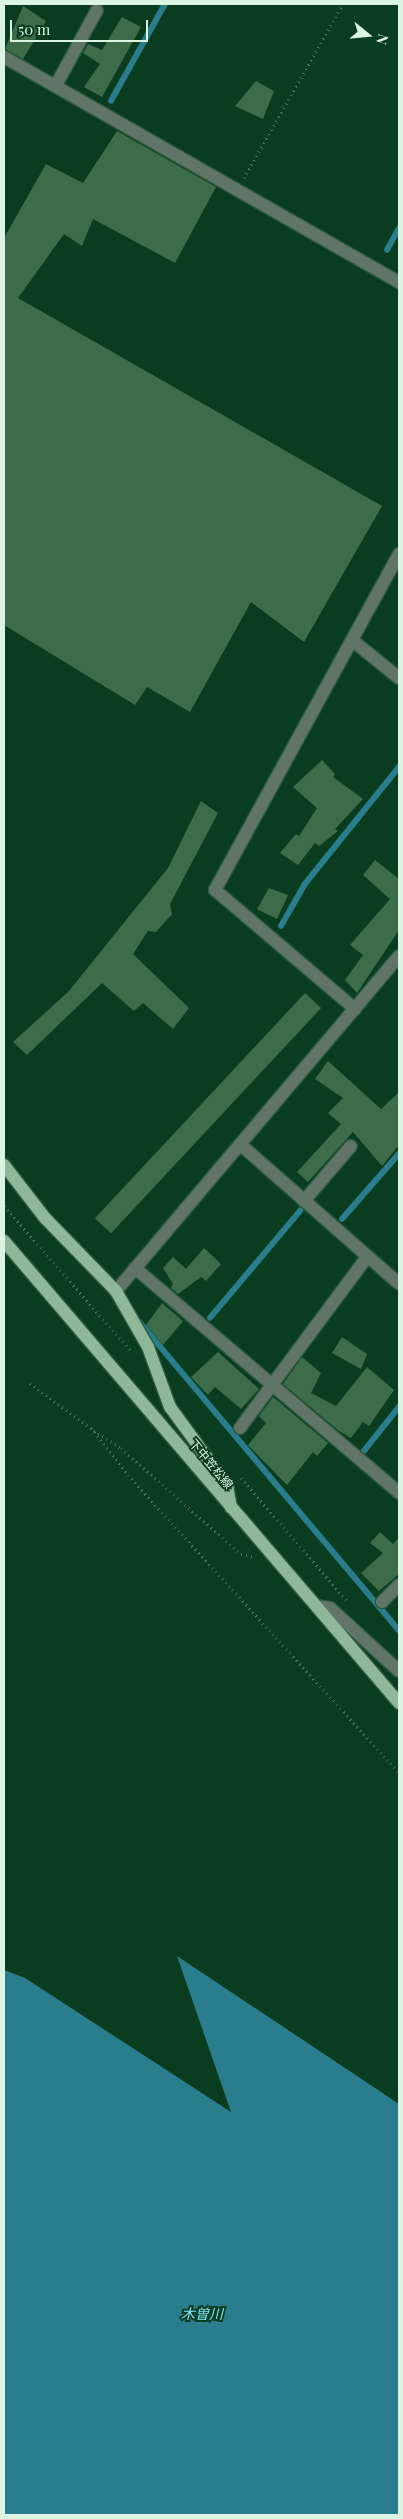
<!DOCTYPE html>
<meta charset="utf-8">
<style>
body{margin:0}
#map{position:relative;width:403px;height:2519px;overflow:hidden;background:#0a3c1f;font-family:"Playfair Display","Noto Sans JP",serif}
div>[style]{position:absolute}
.water>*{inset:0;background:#297d8d}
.stream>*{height:5.5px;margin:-2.75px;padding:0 2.75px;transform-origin:2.75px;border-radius:2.75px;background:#297d8d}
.building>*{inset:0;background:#3d6c4b;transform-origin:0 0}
.path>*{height:3px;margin-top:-1.5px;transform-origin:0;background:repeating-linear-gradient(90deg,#4b765c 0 1px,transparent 0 5px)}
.roads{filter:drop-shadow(1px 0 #2c5a3e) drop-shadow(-1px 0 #2c5a3e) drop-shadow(0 1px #2c5a3e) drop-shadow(0 -1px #2c5a3e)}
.minor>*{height:12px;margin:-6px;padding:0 6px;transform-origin:6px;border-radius:6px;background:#617566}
.major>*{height:12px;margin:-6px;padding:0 6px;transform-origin:6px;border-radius:6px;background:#8eb899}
span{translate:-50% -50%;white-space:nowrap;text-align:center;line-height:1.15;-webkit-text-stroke:4px #0a3c1f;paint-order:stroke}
.street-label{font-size:12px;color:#dcf5e2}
.water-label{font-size:14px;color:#7ae8fe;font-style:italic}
.frame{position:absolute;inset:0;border:5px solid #dcf5e2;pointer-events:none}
.north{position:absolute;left:343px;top:10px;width:50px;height:50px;-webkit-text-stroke:4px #0a3c1f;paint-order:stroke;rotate:107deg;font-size:14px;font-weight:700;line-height:20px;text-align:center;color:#dcf5e2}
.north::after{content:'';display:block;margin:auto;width:18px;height:22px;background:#dcf5e2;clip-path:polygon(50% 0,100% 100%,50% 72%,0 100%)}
.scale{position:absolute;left:10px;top:20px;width:138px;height:22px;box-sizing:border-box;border:2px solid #dcf5e2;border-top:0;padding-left:6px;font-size:15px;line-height:18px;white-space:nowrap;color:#dcf5e2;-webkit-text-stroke:4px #0a3c1f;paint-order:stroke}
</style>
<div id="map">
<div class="water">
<div style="clip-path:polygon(177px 1956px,399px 2104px,399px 2515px,4px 2515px,4px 1970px,25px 1978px,231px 2112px)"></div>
</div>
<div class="stream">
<div style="left:111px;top:101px;width:111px;rotate:-60.9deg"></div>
<div style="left:387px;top:250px;width:25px;rotate:-61deg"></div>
<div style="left:281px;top:926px;width:48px;rotate:-60.3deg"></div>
<div style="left:305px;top:884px;width:150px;rotate:-51.2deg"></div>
<div style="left:342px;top:1219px;width:86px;rotate:-48.8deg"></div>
<div style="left:210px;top:1318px;width:140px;rotate:-49.9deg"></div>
<div style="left:138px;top:1320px;width:405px;rotate:49.9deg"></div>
<div style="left:364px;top:1451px;width:56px;rotate:-51.5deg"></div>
</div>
<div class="building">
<div style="clip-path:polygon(23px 6px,46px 21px,23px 59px,5px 49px)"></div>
<div style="clip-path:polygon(122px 17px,141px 27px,102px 97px,84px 87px,100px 64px,83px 53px,88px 44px,102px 50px)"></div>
<div style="clip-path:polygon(256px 81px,274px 91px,263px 119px,235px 106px)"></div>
<div style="clip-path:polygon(117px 131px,216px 187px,175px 263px,93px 219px,82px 246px,64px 234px,18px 298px,382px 506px,304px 642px,251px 602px,190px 712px,147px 687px,135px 705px,4px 625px,4px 238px,46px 164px,83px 183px)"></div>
<div style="clip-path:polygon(322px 760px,335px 774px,333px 777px,363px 799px,335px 829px,338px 831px,319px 846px,315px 843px,298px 865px,280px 853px,296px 834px,299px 836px,317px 808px,293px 787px)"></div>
<div style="clip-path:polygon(201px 801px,218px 813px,170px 904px,172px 914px,156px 932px,148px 931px,133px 954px,189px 1008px,173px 1029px,143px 1003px,134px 1011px,102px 983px,27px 1055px,13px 1042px,69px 991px,168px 868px)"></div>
<div style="clip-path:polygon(375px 860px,399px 879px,399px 930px,357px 993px,345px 980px,363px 955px,350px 945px,390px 899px,363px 875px)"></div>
<div style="clip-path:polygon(269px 888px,288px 895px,277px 919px,257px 909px)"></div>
<div style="left:305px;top:993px;width:22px;height:308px;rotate:43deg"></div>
<div style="clip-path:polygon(328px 1061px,381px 1109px,399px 1092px,399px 1145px,382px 1166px,353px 1132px,308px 1182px,297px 1172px,341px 1124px,328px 1113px,343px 1098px,315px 1079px)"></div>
<div style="clip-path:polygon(204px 1248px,221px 1264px,206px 1281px,201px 1277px,178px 1294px,171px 1288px,173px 1284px,163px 1268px,173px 1257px,186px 1269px)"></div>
<div style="clip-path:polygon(162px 1303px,183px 1321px,163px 1345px,146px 1325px)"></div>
<div style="clip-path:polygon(342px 1337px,367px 1354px,361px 1369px,332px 1353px)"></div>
<div style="clip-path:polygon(218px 1352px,259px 1389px,241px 1409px,215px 1387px,208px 1395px,191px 1377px)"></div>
<div style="clip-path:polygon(302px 1357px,321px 1373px,311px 1393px,336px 1406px,367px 1367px,394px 1390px,369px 1426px,363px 1422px,351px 1438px,339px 1431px,283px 1384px)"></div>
<div style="clip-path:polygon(273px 1397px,328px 1443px,317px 1456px,313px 1452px,287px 1485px,248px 1445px,266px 1423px,259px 1416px)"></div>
<div style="clip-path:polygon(380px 1532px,393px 1544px,399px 1538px,399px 1574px,379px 1591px,361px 1573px,383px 1553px,370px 1543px)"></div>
</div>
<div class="path">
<div style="left:244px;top:178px;width:200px;rotate:-60.4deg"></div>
<div style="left:4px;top:1206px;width:193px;rotate:48.8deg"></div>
<div style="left:30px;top:1383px;width:76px;rotate:36.4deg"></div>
<div style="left:91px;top:1428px;width:60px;rotate:51.8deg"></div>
<div style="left:128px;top:1475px;width:403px;rotate:47.7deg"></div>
<div style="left:94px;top:1430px;width:32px;rotate:34deg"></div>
<div style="left:121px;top:1448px;width:160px;rotate:41.5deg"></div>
<div style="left:241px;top:1554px;width:13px;rotate:13deg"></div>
<div style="left:241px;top:1478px;width:164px;rotate:49.2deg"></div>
</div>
<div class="roads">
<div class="minor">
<div style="left:4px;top:57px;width:455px;rotate:29.7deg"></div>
<div style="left:56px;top:85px;width:85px;rotate:-61.3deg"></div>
<div style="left:352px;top:640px;width:60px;rotate:39deg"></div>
<div style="left:355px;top:1009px;width:184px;rotate:-139.6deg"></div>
<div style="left:215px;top:890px;width:383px;rotate:-61.3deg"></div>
<div style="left:241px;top:1145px;width:210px;rotate:41.3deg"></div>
<div style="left:304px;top:1201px;width:72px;rotate:-49.5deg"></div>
<div style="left:135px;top:1268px;width:347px;rotate:40.4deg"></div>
<div style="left:116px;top:1291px;width:439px;rotate:-49.8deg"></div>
<div style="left:240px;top:1428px;width:213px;rotate:-53.4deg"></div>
<div style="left:382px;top:1602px;width:24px;rotate:-45deg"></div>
<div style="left:316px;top:1606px;width:14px;rotate:8deg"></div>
<div style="left:330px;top:1608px;width:93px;rotate:42.4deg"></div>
</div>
<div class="major">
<div style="left:4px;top:1165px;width:67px;rotate:52.3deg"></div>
<div style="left:45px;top:1218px;width:102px;rotate:45.8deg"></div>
<div style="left:116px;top:1291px;width:64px;rotate:60.3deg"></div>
<div style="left:148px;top:1347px;width:64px;rotate:69.9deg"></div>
<div style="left:170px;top:1407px;width:97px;rotate:53.8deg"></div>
<div style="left:227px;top:1485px;width:23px;rotate:80deg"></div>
<div style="left:4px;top:1241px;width:608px;rotate:49.47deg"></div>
</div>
</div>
<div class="street-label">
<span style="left:211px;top:1464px;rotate:50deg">下中笠松線</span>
</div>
<div class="water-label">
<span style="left:202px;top:2314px">木曽川</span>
</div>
<div class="frame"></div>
<div class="north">N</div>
<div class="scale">50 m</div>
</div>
